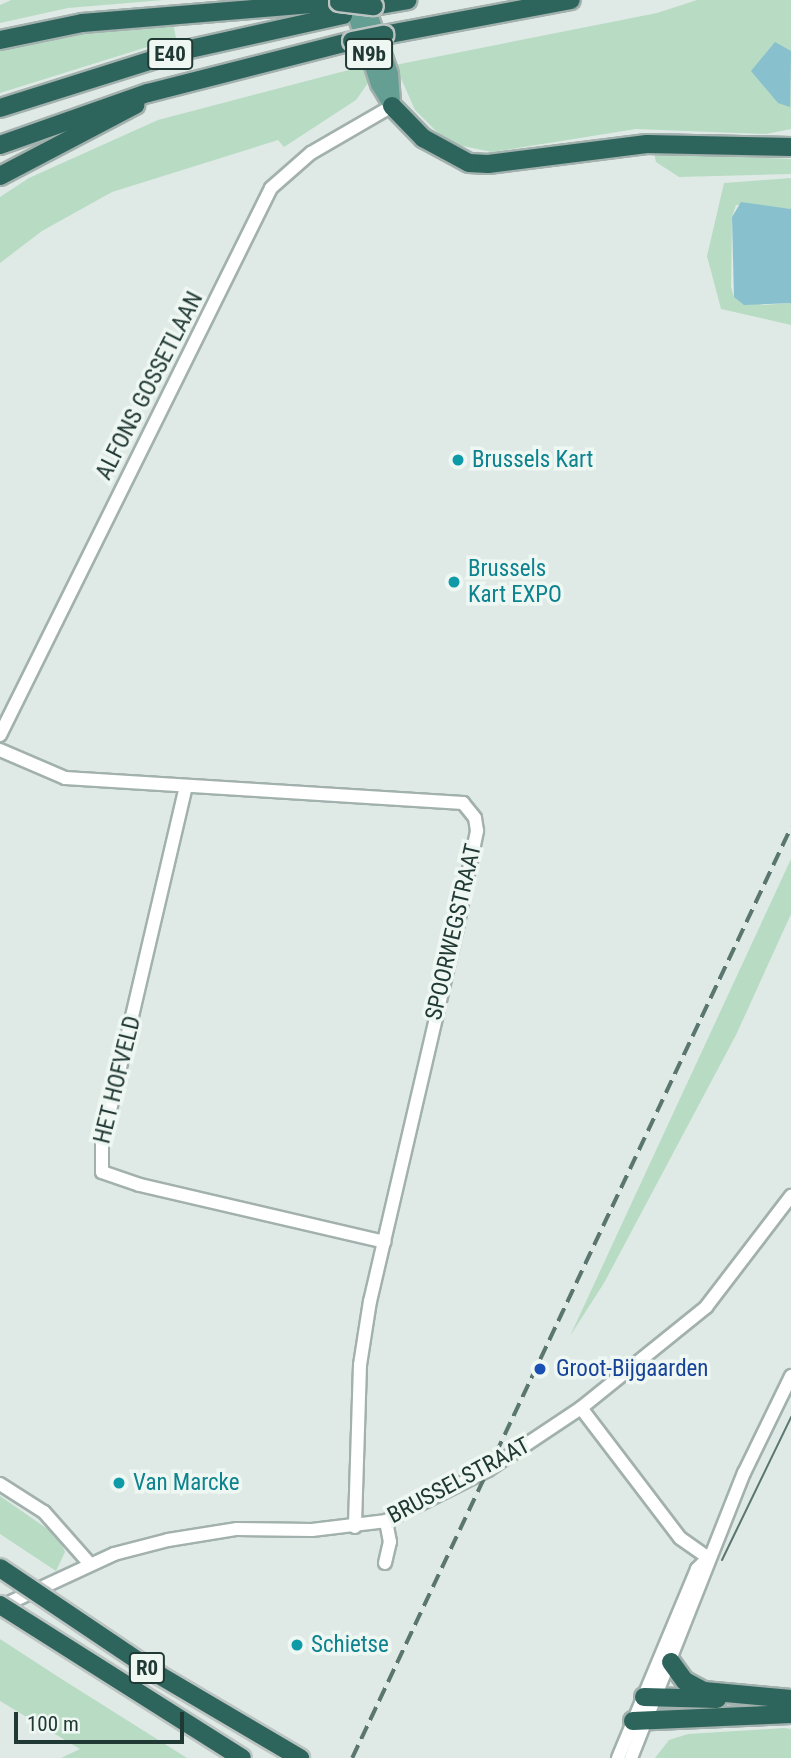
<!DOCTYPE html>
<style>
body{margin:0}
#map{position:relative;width:791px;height:1758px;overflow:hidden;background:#dfeae6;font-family:"Roboto Condensed",sans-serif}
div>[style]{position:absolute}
.green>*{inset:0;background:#b8dbc3}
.water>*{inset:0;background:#88c0ce}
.roads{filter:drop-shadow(2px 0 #a2b1ad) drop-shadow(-2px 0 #a2b1ad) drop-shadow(0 2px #a2b1ad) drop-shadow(0 -2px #a2b1ad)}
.minor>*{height:12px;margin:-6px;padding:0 6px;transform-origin:6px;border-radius:6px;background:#fff}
.major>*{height:16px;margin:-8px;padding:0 8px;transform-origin:8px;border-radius:8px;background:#659e92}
.highway>*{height:18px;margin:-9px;padding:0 9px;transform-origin:9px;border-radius:9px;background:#2d645c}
.tram>*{height:2px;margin:-1px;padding:0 1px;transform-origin:1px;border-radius:1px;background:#5b756f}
.rail>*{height:3.5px;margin-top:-1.75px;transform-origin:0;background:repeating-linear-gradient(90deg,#5b756f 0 14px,transparent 0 21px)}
.bridges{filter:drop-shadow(2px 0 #bcc4c2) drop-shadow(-2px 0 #bcc4c2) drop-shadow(0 2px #bcc4c2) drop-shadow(0 -2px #bcc4c2)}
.highway-bridge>*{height:18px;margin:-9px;padding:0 9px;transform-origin:9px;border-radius:9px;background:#2d645c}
.dots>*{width:19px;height:19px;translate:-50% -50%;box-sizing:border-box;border:4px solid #eff7f3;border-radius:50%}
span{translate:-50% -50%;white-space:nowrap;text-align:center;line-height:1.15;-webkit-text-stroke:7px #eff7f3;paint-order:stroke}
.shield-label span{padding:2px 5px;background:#eff7f3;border:2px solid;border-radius:5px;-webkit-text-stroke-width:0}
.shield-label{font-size:21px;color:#213934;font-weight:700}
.street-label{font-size:23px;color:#213934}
.culture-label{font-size:23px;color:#0d838f}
.left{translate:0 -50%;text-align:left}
.transit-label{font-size:23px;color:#164399}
.scale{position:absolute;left:14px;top:1712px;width:170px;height:32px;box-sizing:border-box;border:4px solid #213934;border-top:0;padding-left:9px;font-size:21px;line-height:24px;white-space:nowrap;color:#213934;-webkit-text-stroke:5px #eff7f3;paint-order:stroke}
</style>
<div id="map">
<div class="green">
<div style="clip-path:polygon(11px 0,164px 0,68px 8px,0 23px,0 5px)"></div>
<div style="clip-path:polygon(697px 0,791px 0,791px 129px,766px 134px,636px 129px,492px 152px,448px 143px,415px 110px,395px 65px,657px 13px)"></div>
<div style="clip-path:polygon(173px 23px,176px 38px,0 93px,0 48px,59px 34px)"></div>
<div style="clip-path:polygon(364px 66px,368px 83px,356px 100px,284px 147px,278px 140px,112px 192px,42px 231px,0 263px,0 197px,29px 178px,158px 120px)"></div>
<div style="clip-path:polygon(654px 153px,791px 159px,791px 174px,679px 177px,656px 162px)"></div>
<div style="clip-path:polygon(791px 178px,791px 209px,736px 205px,732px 217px,731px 287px,734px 297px,763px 305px,791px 303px,791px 325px,721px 309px,707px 256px,724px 183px)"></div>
<div style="clip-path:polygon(791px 859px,791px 914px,736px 1035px,604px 1283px,570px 1336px)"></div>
<div style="clip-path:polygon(0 1496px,59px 1537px,65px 1552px,56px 1571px,0 1534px)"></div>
<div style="clip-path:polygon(0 1639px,60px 1678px,187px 1758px,61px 1758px,80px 1749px,0 1701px)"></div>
<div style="clip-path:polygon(784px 1728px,791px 1729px,791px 1758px,655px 1758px,669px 1740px,688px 1734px)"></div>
</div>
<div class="water">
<div style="clip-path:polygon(775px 42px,791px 51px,790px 107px,778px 103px,751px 71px)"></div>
<div style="clip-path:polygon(741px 202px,791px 209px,791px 303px,744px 305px,734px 297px,732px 217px)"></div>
</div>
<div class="roads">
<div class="minor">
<div style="left:0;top:735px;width:610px;rotate:-63.64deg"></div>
<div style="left:271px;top:188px;width:53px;rotate:-41.2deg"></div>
<div style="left:311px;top:153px;width:94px;rotate:-30.1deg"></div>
<div style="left:0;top:750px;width:71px;rotate:23.3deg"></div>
<div style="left:65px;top:778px;width:399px;rotate:3.6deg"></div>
<div style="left:463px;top:803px;width:19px;rotate:51deg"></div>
<div style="left:475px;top:818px;width:13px;rotate:81deg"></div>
<div style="left:477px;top:831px;width:103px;rotate:101.7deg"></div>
<div style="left:456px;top:932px;width:379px;rotate:103.1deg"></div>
<div style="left:370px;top:1301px;width:65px;rotate:98.9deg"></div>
<div style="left:360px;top:1365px;width:162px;rotate:91.8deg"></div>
<div style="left:186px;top:786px;width:368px;rotate:103.2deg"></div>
<div style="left:102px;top:1144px;width:28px;rotate:90deg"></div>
<div style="left:102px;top:1172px;width:40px;rotate:18.9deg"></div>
<div style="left:140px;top:1185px;width:251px;rotate:13.1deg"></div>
<div style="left:581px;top:1408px;width:163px;rotate:52.7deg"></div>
<div style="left:680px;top:1538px;width:35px;rotate:35deg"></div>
<div style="left:0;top:1484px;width:52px;rotate:32.5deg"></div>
<div style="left:44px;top:1512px;width:69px;rotate:48.5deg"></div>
<div style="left:385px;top:1563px;width:22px;rotate:-77deg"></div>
<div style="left:390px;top:1542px;width:21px;rotate:-101deg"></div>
<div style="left:0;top:1607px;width:126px;rotate:-24.9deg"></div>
<div style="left:114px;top:1554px;width:56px;rotate:-14.5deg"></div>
<div style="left:168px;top:1540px;width:70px;rotate:-9.1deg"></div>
<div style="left:237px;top:1529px;width:75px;rotate:0.8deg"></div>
<div style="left:312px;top:1530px;width:75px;rotate:-6.9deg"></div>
<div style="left:386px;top:1521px;width:114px;rotate:-26.6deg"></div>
<div style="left:488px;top:1470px;width:112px;rotate:-33.7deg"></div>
<div style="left:581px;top:1408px;width:161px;rotate:-38.9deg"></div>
<div style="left:706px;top:1307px;width:140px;rotate:-52.6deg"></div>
<div style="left:618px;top:1758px;width:205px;rotate:-67.3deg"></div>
<div style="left:697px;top:1569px;width:8px;rotate:-45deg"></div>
<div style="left:631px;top:1758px;width:307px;rotate:-68.4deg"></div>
<div style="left:744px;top:1473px;width:108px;rotate:-64.1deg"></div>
</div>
<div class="major">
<div style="left:351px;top:0;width:89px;rotate:71.6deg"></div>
<div style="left:379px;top:84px;width:26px;rotate:59deg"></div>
<div style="left:364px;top:0;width:78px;rotate:70.6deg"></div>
<div style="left:390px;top:74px;width:26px;rotate:86deg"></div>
</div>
<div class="highway">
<div style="left:374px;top:6px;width:34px;rotate:-10deg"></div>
<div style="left:384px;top:35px;width:190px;rotate:-10.6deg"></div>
<div style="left:0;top:40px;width:84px;rotate:-11.7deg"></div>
<div style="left:82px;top:23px;width:258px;rotate:-4.7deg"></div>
<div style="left:392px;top:106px;width:45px;rotate:45.9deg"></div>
<div style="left:423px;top:138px;width:52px;rotate:28.5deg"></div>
<div style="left:469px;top:163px;width:19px;rotate:3deg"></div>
<div style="left:488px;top:164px;width:160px;rotate:-7.2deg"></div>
<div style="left:647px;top:144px;width:144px;rotate:1.2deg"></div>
<div style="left:0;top:108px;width:190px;rotate:-17.5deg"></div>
<div style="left:181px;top:51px;width:166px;rotate:-12.5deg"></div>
<div style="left:0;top:145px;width:157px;rotate:-19.4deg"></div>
<div style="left:148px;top:93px;width:211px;rotate:-14.3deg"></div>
<div style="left:0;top:176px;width:153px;rotate:-27.7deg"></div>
<div style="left:671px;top:1662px;width:24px;rotate:54deg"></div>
<div style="left:685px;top:1681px;width:21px;rotate:28deg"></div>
<div style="left:704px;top:1691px;width:87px;rotate:5.3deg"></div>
<div style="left:644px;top:1697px;width:73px;rotate:1.6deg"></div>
<div style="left:633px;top:1721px;width:158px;rotate:-2.5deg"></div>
</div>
</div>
<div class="tram">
<div style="left:722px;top:1560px;width:159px;rotate:-64.2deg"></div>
</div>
<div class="rail">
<div style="left:352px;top:1758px;width:1029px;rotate:-64.75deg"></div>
</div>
<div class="bridges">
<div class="highway-bridge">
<div style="left:339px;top:2px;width:35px;rotate:7deg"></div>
<div style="left:352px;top:41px;width:33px;rotate:-11deg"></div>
<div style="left:0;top:1568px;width:192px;rotate:33.9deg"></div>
<div style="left:159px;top:1675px;width:164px;rotate:30.5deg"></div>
<div style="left:0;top:1605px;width:286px;rotate:32.3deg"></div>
</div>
</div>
<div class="dots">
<div style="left:458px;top:460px;background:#0f9aa8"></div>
<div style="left:454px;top:582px;background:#0f9aa8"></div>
<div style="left:540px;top:1369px;background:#1a4fb4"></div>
<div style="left:119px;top:1483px;background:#0f9aa8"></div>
<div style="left:297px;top:1645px;background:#0f9aa8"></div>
</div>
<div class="shield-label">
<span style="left:170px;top:54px">E40</span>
<span style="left:369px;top:54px">N9b</span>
<span style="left:147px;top:1668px">R0</span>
</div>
<div class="street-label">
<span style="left:150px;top:386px;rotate:-63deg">ALFONS GOSSETLAAN</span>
<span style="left:454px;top:932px;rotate:-77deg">SPOORWEGSTRAAT</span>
<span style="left:118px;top:1080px;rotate:-76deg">HET HOFVELD</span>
<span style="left:459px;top:1481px;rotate:-28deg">BRUSSELSTRAAT</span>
</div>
<div class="culture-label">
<span class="left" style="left:472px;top:460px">Brussels Kart</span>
<span class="left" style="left:468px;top:582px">Brussels<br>Kart EXPO</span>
<span class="left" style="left:133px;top:1483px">Van Marcke</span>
<span class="left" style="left:311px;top:1645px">Schietse</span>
</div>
<div class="transit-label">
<span class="left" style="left:556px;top:1369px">Groot-Bijgaarden</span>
</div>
<div class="scale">100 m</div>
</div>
